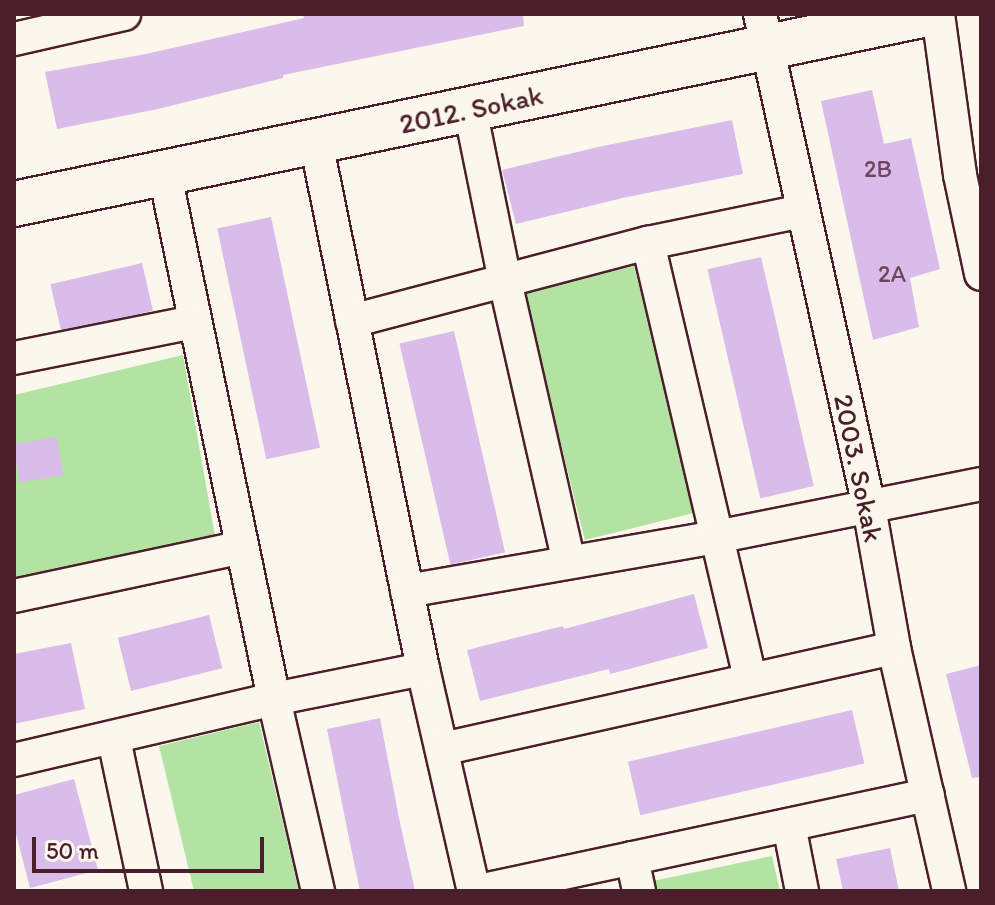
<!DOCTYPE html>
<style>
body{margin:0}
#map{position:relative;width:995px;height:905px;overflow:hidden;background:#fbf7ec;font-family:Itim,sans-serif}
div>[style]{position:absolute}
.green>*{inset:0;background:#b2e3a2;transform-origin:0 0}
.building>*{inset:0;background:#dabcea;transform-origin:0 0}
.roads{filter:drop-shadow(2px 0 #4a1f2b) drop-shadow(-2px 0 #4a1f2b) drop-shadow(0 2px #4a1f2b) drop-shadow(0 -2px #4a1f2b)}
.street>*{height:32px;margin:-16px;padding:0 16px;transform-origin:16px;border-radius:16px;background:#fbf7ec}
.secondary>*{height:44px;margin:-22px;padding:0 22px;transform-origin:22px;border-radius:22px;background:#fbf7ec}
span{translate:-50% -50%;white-space:nowrap;text-align:center;line-height:1.15;-webkit-text-stroke:8px #fbf7ec;paint-order:stroke}
.number-label{font-size:24px;color:#6e465b}
.number-label span{-webkit-text-stroke-width:0}
.street-label{font-size:28px;color:#4a1f2b}
.frame{position:absolute;inset:0;border:16px solid #4a1f2b;pointer-events:none}
.scale{position:absolute;left:32px;top:837px;width:232px;height:36px;box-sizing:border-box;border:4px solid #4a1f2b;border-top:0;padding-left:10px;font-size:24px;line-height:28px;white-space:nowrap;color:#4a1f2b;-webkit-text-stroke:6px #fbf7ec;paint-order:stroke}
</style>
<div id="map">
<div class="green">
<div style="left:634px;top:266px;width:254px;height:114px;rotate:76deg"></div>
<div style="clip-path:polygon(183px 355px,216px 542px,14px 582px,14px 395px)"></div>
<div style="clip-path:polygon(259px 722px,299px 891px,194px 891px,159px 746px)"></div>
<div style="clip-path:polygon(772px 856px,780px 891px,655px 891px,653px 881px)"></div>
</div>
<div class="building">
<div style="clip-path:polygon(303px 14px,523px 14px,524px 26px,283px 75px,283px 78px,158px 109px,57px 129px,45px 72px,146px 54px,304px 18px)"></div>
<div style="clip-path:polygon(872px 90px,884px 144px,911px 138px,940px 269px,910px 278px,919px 327px,873px 340px,821px 101px)"></div>
<div style="clip-path:polygon(732px 120px,743px 174px,627px 197px,516px 224px,502px 170px,598px 147px)"></div>
<div style="left:271px;top:217px;width:236px;height:55px;rotate:78deg"></div>
<div style="left:761px;top:257px;width:235px;height:55px;rotate:77deg"></div>
<div style="left:142px;top:263px;width:49px;height:94px;rotate:77deg"></div>
<div style="left:454px;top:331px;width:227px;height:56px;rotate:77deg"></div>
<div style="left:57px;top:437px;width:39px;height:44px;rotate:81deg"></div>
<div style="clip-path:polygon(694px 594px,708px 648px,610px 674px,609px 669px,480px 701px,467px 650px,563px 626px,564px 629px)"></div>
<div style="left:209px;top:615px;width:55px;height:94px;rotate:76deg"></div>
<div style="clip-path:polygon(71px 643px,85px 709px,14px 724px,14px 654px)"></div>
<div style="clip-path:polygon(981px 665px,981px 777px,972px 778px,946px 674px)"></div>
<div style="left:852px;top:710px;width:55px;height:230px;rotate:77deg"></div>
<div style="clip-path:polygon(380px 718px,399px 818px,415px 891px,360px 891px,351px 848px,327px 729px)"></div>
<div style="clip-path:polygon(74px 779px,98px 870px,30px 888px,14px 826px,14px 795px)"></div>
<div style="clip-path:polygon(890px 848px,899px 891px,843px 891px,836px 859px)"></div>
</div>
<div class="roads">
<div class="street">
<div style="left:760px;top:14px;width:505px;rotate:77.53deg"></div>
<div style="left:869px;top:507px;width:143px;rotate:79.9deg"></div>
<div style="left:894px;top:648px;width:249px;rotate:77.2deg"></div>
<div style="left:938px;top:14px;width:162px;rotate:82.2deg"></div>
<div style="left:960px;top:175px;width:101px;rotate:78deg"></div>
<div style="left:14px;top:39px;width:113px;rotate:-12.8deg"></div>
<div style="left:470px;top:109px;width:176px;rotate:78.5deg"></div>
<div style="left:505px;top:281px;width:288px;rotate:77.2deg"></div>
<div style="left:316px;top:142px;width:538px;rotate:78.52deg"></div>
<div style="left:423px;top:669px;width:228px;rotate:77.1deg"></div>
<div style="left:165px;top:175px;width:535px;rotate:78.25deg"></div>
<div style="left:274px;top:699px;width:197px;rotate:77.1deg"></div>
<div style="left:648px;top:243px;width:448px;rotate:76.8deg"></div>
<div style="left:352px;top:321px;width:306px;rotate:-14.8deg"></div>
<div style="left:648px;top:243px;width:157px;rotate:-11.7deg"></div>
<div style="left:14px;top:358px;width:184px;rotate:-11.3deg"></div>
<div style="left:407px;top:591px;width:314px;rotate:-9.9deg"></div>
<div style="left:716px;top:537px;width:270px;rotate:-11.3deg"></div>
<div style="left:14px;top:596px;width:233px;rotate:-12.1deg"></div>
<div style="left:114px;top:739px;width:155px;rotate:78.1deg"></div>
<div style="left:442px;top:749px;width:463px;rotate:-12.6deg"></div>
<div style="left:14px;top:760px;width:267px;rotate:-13.2deg"></div>
<div style="left:274px;top:699px;width:152px;rotate:-11.4deg"></div>
<div style="left:789px;top:825px;width:67px;rotate:78.9deg"></div>
<div style="left:632px;top:858px;width:34px;rotate:78deg"></div>
<div style="left:479px;top:891px;width:459px;rotate:-12.1deg"></div>
</div>
<div class="secondary">
<div style="left:14px;top:204px;width:933px;rotate:-11.76deg"></div>
</div>
</div>
<div class="number-label">
<span style="left:878px;top:169px">2B</span>
<span style="left:892px;top:274px">2A</span>
</div>
<div class="street-label">
<span style="left:471px;top:109px;rotate:-12deg">2012. Sokak</span>
<span style="left:859px;top:468px;rotate:78deg">2003. Sokak</span>
</div>
<div class="frame"></div>
<div class="scale">50 m</div>
</div>
